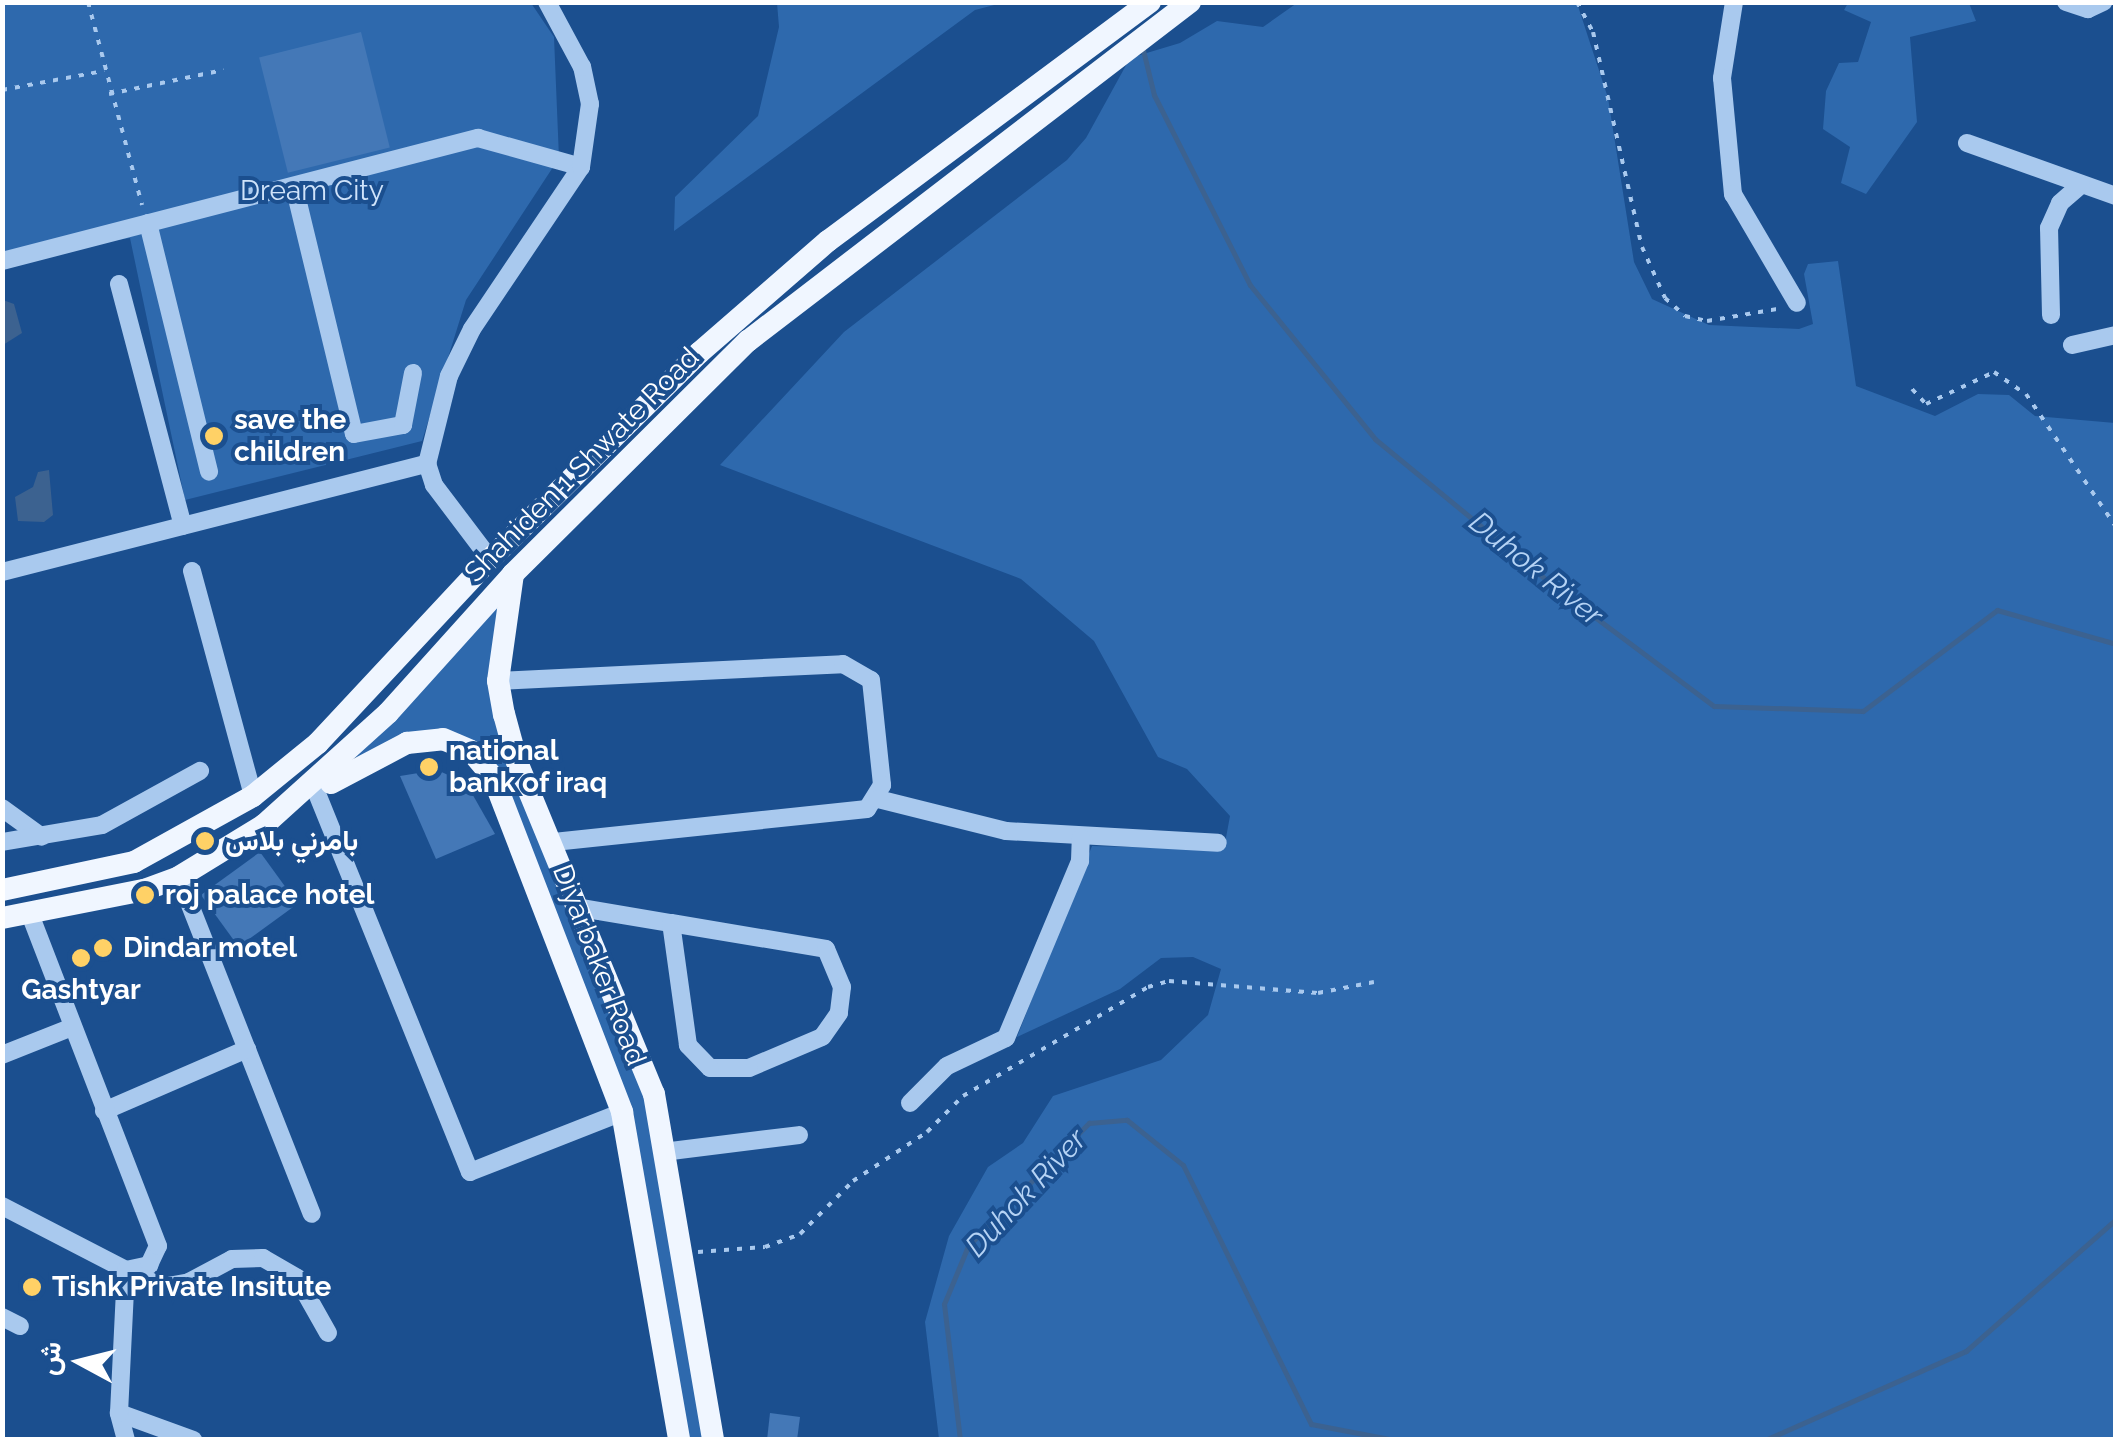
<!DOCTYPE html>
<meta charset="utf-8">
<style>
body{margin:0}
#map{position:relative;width:2118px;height:1442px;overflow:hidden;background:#1b4f8f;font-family:Raleway,Vazirmatn,sans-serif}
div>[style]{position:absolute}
.green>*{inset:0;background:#2e69ad}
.water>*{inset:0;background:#3c6290}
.stream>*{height:5px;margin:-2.5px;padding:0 2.5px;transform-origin:2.5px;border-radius:2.5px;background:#3c6290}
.building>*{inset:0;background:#4478b7;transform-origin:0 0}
.path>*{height:4px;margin-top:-2px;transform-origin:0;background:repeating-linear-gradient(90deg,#a9c9ee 0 5px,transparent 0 13px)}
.minor>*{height:18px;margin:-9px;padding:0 9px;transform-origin:9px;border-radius:9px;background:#a9c9ee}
.major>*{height:22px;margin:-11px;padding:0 11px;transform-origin:11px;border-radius:11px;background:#f0f6ff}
.dots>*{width:28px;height:28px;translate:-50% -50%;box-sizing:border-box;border:5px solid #1b4f8f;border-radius:50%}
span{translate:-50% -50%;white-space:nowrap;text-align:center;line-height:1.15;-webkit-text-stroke:8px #1b4f8f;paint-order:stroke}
.park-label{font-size:28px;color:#cfe3fa}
.poi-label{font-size:28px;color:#fff;font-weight:700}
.left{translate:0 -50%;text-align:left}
.street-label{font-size:28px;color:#fff}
.water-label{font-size:30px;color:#b5d3f5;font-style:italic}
.frame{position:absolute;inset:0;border:5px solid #fff;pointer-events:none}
.north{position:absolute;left:30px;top:1312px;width:100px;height:100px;-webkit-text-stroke:8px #1b4f8f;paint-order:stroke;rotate:277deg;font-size:28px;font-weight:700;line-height:40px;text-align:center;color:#fff}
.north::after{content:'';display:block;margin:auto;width:35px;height:45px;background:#fff;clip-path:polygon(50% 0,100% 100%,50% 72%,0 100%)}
</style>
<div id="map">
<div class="green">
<div style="clip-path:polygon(2px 3px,531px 3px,554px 37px,559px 158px,466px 300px,422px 441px,185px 500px,130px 238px,3px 258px)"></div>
<div style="clip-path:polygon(777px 3px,1002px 3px,975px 10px,674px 231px,675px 197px,758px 116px,779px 27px)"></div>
<div style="clip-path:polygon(1297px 3px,1577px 3px,1608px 98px,1634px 262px,1652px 299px,1709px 325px,1799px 329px,1813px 324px,1804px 274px,1808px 264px,1838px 261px,1856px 386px,1935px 416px,1978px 394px,2009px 395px,2035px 416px,2115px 423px,2115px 1439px,939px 1439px,925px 1322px,949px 1236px,988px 1167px,1023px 1143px,1053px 1096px,1161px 1060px,1208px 1015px,1221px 969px,1193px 957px,1161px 958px,1120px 989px,1017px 1037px,1092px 846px,1209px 849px,1225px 843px,1230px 816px,1187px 769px,1158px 757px,1094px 641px,1021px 579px,720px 465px,844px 332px,1067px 160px,1086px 138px,1130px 58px,1180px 43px,1217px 21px,1263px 27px)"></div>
<div style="clip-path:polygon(1848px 3px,1969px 3px,1976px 21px,1910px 37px,1917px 122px,1866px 194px,1841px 183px,1850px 147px,1823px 129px,1826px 91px,1839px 63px,1858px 62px,1871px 22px,1844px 10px)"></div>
<div style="clip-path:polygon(513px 574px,498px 681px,654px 1094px,713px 1439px,679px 1439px,638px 1193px,493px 777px,443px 739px,341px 760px)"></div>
</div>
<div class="water">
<div style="clip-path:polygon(3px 300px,14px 304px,22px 333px,3px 345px)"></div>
<div style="clip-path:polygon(49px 470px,53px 515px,44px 522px,18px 521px,15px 497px,33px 487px,38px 472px)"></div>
</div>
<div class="stream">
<div style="left:1143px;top:50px;width:46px;rotate:76.3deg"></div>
<div style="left:1154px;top:95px;width:213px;rotate:63.2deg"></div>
<div style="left:1250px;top:285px;width:198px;rotate:50.9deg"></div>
<div style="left:1375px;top:439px;width:239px;rotate:39.4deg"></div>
<div style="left:1560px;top:591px;width:192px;rotate:36.8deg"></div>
<div style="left:1714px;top:706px;width:149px;rotate:1.9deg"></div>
<div style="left:1863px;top:711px;width:168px;rotate:-37deg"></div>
<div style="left:1997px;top:610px;width:124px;rotate:15.9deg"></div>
<div style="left:960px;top:1440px;width:137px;rotate:-96.7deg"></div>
<div style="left:944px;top:1304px;width:63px;rotate:-67.5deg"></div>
<div style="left:968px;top:1246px;width:173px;rotate:-45.5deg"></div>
<div style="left:1089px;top:1123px;width:38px;rotate:-5deg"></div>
<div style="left:1127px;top:1120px;width:72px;rotate:38.8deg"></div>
<div style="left:1183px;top:1165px;width:289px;rotate:63.7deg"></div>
<div style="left:1311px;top:1424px;width:85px;rotate:10.9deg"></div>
<div style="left:1765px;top:1440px;width:220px;rotate:-23.9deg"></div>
<div style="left:1966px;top:1351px;width:200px;rotate:-41.3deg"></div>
</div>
<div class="building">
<div style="left:361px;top:32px;width:119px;height:105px;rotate:76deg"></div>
<div style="clip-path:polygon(437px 770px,466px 783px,495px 834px,436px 859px,400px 776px)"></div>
<div style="left:260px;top:852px;width:64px;height:73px;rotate:54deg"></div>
<div style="clip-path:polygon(770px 1413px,800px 1417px,797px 1440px,767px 1440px)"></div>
</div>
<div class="path">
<div style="left:88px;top:2px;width:210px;rotate:75.1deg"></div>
<div style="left:1577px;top:2px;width:34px;rotate:62deg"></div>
<div style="left:1593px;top:32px;width:221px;rotate:77.2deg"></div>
<div style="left:1642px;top:247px;width:56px;rotate:65.7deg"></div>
<div style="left:1665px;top:298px;width:27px;rotate:42deg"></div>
<div style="left:1685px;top:316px;width:23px;rotate:13deg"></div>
<div style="left:1707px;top:321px;width:77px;rotate:-9.7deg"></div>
<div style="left:2px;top:90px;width:104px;rotate:-10.6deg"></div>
<div style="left:109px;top:94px;width:117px;rotate:-11.8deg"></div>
<div style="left:1912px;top:389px;width:21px;rotate:47deg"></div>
<div style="left:1926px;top:404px;width:75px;rotate:-25.2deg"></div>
<div style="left:1994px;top:372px;width:39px;rotate:35deg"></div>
<div style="left:2026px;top:394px;width:161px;rotate:55.9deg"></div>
<div style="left:698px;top:1252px;width:67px;rotate:-4.3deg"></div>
<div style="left:765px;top:1247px;width:37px;rotate:-20deg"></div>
<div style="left:800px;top:1234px;width:75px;rotate:-45deg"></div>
<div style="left:853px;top:1181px;width:89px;rotate:-33.5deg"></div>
<div style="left:927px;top:1132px;width:51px;rotate:-45deg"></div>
<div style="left:963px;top:1096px;width:215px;rotate:-30.5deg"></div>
<div style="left:1148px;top:987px;width:22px;rotate:-16deg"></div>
<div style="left:1169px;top:981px;width:149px;rotate:4.6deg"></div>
<div style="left:1318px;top:993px;width:57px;rotate:-11.1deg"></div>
</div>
<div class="minor">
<div style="left:1734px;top:2px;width:77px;rotate:99deg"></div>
<div style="left:1722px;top:78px;width:117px;rotate:84.6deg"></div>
<div style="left:1733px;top:194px;width:126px;rotate:59.6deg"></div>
<div style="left:2066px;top:2px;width:23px;rotate:18deg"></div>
<div style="left:2088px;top:9px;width:17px;rotate:-25deg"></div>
<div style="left:1967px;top:143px;width:158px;rotate:19.6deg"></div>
<div style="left:294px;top:186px;width:255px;rotate:76.4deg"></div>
<div style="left:354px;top:434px;width:50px;rotate:-10.4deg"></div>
<div style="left:403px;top:425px;width:53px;rotate:-79.1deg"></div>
<div style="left:148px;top:223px;width:256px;rotate:76.2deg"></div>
<div style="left:2px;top:261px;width:492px;rotate:-14.5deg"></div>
<div style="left:478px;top:138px;width:107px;rotate:15.7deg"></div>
<div style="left:119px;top:284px;width:250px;rotate:75.2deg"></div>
<div style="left:2051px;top:315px;width:87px;rotate:-91.3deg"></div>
<div style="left:2049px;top:228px;width:27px;rotate:-66deg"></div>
<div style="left:2060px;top:203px;width:28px;rotate:-41deg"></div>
<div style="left:2072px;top:345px;width:45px;rotate:-12.8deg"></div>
<div style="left:490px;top:559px;width:93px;rotate:-127.1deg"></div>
<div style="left:434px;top:485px;width:22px;rotate:-108deg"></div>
<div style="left:427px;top:464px;width:91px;rotate:-76deg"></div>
<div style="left:449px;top:376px;width:52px;rotate:-63.9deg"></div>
<div style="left:472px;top:329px;width:195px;rotate:-56.1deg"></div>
<div style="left:581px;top:167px;width:64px;rotate:-81.9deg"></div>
<div style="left:590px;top:104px;width:38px;rotate:-102deg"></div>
<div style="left:582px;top:67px;width:74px;rotate:-118.3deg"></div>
<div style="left:192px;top:571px;width:233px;rotate:74.8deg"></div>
<div style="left:2px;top:572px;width:439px;rotate:-14.3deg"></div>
<div style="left:498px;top:681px;width:345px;rotate:-2.8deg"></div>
<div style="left:843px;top:664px;width:32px;rotate:30deg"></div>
<div style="left:871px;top:680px;width:106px;rotate:84deg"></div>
<div style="left:882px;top:785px;width:28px;rotate:122deg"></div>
<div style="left:867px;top:809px;width:315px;rotate:174deg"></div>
<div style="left:316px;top:791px;width:411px;rotate:68deg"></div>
<div style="left:470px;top:1172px;width:163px;rotate:-21.5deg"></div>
<div style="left:878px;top:799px;width:132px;rotate:14deg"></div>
<div style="left:1006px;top:831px;width:212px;rotate:3.2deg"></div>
<div style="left:2px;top:808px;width:49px;rotate:35.9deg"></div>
<div style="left:2px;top:842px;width:101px;rotate:-9.6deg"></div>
<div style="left:102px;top:825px;width:112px;rotate:-28.9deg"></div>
<div style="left:179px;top:877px;width:362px;rotate:68.5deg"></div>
<div style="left:581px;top:908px;width:91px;rotate:9.5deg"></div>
<div style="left:671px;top:923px;width:157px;rotate:9.5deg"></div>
<div style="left:826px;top:949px;width:41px;rotate:67.2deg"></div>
<div style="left:842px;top:987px;width:26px;rotate:97deg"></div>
<div style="left:839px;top:1013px;width:29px;rotate:125deg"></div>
<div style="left:822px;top:1037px;width:79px;rotate:157deg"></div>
<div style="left:749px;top:1068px;width:39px;rotate:180deg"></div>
<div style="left:710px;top:1068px;width:32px;rotate:-134deg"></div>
<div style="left:688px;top:1045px;width:123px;rotate:-97.9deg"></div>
<div style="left:2px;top:1055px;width:73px;rotate:-21.7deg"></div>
<div style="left:910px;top:1103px;width:52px;rotate:-45deg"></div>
<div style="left:947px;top:1066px;width:65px;rotate:-25.4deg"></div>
<div style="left:1006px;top:1038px;width:192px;rotate:-67.3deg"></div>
<div style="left:1080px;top:861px;width:23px;rotate:-88deg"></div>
<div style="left:104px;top:1111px;width:156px;rotate:-23.4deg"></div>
<div style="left:663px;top:1152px;width:137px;rotate:-7.1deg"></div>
<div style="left:2px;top:1206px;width:140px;rotate:27.3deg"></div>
<div style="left:126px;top:1270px;width:24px;rotate:-12deg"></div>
<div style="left:149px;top:1265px;width:21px;rotate:-65deg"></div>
<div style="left:158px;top:1246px;width:355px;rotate:-111.1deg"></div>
<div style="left:2px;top:1317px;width:20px;rotate:27deg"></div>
<div style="left:119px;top:1413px;width:79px;rotate:20deg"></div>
<div style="left:126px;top:1440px;width:28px;rotate:-105deg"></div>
<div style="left:119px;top:1413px;width:143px;rotate:-87.2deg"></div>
<div style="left:126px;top:1270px;width:40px;rotate:25deg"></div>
<div style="left:162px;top:1287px;width:27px;rotate:-10deg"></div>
<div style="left:189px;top:1282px;width:49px;rotate:-28.1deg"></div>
<div style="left:232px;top:1259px;width:31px;rotate:-2deg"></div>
<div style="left:263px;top:1258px;width:39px;rotate:30deg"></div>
<div style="left:297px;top:1278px;width:63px;rotate:60.6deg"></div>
</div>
<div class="major">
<div style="left:513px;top:574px;width:108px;rotate:98deg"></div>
<div style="left:498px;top:681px;width:34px;rotate:80deg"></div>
<div style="left:504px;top:714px;width:50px;rotate:74.8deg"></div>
<div style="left:517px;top:762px;width:359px;rotate:67.6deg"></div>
<div style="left:654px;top:1094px;width:351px;rotate:80.3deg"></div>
<div style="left:331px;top:783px;width:86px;rotate:-27.8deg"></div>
<div style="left:407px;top:743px;width:36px;rotate:-6deg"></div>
<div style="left:443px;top:739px;width:30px;rotate:23deg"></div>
<div style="left:471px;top:751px;width:34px;rotate:50deg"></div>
<div style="left:493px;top:777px;width:359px;rotate:68.9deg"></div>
<div style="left:622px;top:1112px;width:333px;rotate:80.1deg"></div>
<div style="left:2px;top:890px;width:135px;rotate:-12deg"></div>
<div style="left:134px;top:862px;width:136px;rotate:-29deg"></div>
<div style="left:253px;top:796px;width:84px;rotate:-39.2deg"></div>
<div style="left:318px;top:743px;width:238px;rotate:-47deg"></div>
<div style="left:480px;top:569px;width:308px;rotate:-44.6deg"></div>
<div style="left:699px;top:353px;width:171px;rotate:-41deg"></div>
<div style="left:828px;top:241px;width:401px;rotate:-36.6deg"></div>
<div style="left:2px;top:918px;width:145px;rotate:-11.2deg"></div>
<div style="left:144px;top:890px;width:37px;rotate:-20deg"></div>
<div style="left:179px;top:877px;width:100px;rotate:-31.5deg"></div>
<div style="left:264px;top:825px;width:167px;rotate:-42.1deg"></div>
<div style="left:388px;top:713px;width:187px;rotate:-48deg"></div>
<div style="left:513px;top:574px;width:331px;rotate:-44.8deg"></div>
<div style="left:748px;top:341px;width:557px;rotate:-37.49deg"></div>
</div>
<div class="dots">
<div style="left:214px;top:436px;background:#ffd166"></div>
<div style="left:429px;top:767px;background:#ffd166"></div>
<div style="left:205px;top:841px;background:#ffd166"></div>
<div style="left:145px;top:895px;background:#ffd166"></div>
<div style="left:103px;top:948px;background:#ffd166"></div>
<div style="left:81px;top:958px;background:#ffd166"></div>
<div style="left:32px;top:1287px;background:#ffd166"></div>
</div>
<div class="park-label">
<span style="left:312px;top:191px">Dream City</span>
</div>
<div class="poi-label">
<span class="left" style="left:234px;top:436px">save the<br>children</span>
<span class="left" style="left:449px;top:767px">national<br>bank of iraq</span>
<span class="left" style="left:225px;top:841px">بامرني بلاس</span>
<span class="left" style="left:165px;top:895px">roj palace hotel</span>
<span class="left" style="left:123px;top:948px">Dindar motel</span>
<span style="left:81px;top:990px">Gashtyar</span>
<span class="left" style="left:52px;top:1287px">Tishk Private Insitute</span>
</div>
<div class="street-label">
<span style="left:582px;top:465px;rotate:-45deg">Shahiden 1 Shwate Road</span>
<span style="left:599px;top:965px;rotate:69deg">Diyarbaker Road</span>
</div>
<div class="water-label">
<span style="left:1536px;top:569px;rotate:39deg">Duhok River</span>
<span style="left:1026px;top:1193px;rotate:-47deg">Duhok River</span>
</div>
<div class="frame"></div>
<div class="north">ش</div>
</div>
